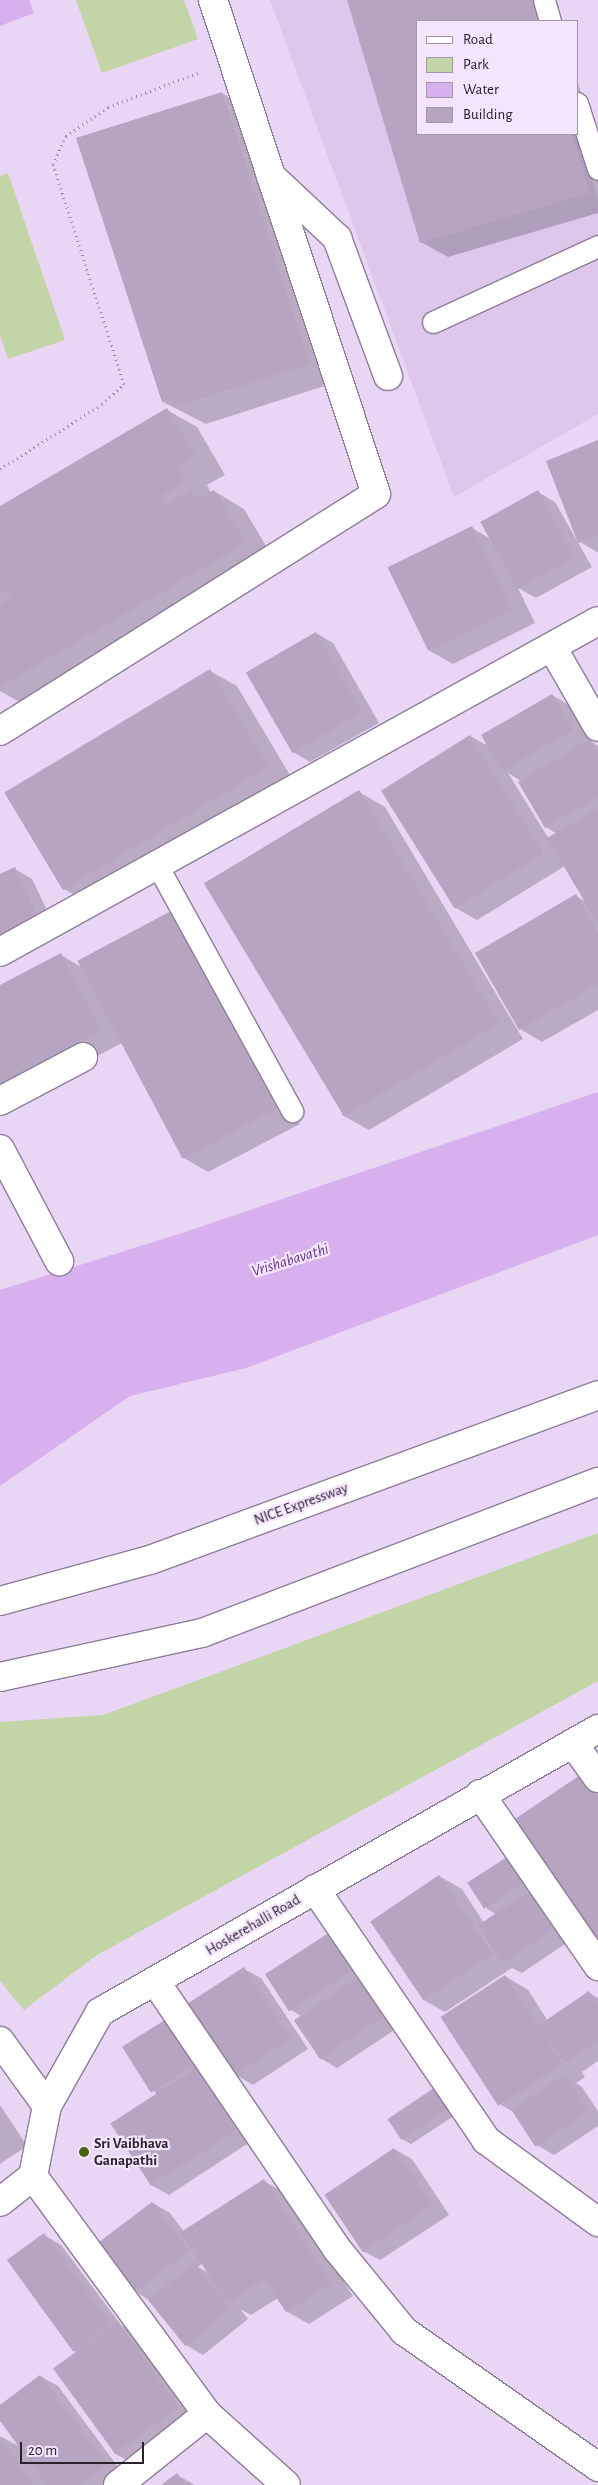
<!DOCTYPE html>
<style>
body{margin:0}
#map{position:relative;width:598px;height:2485px;overflow:hidden;background:#e9d6f4;font-family:"Alegreya Sans",sans-serif}
div>[style]{position:absolute}
.built>*{inset:0;background:#ddc7ea}
.green>*{inset:0;background:#c3d4a6}
.water>*{inset:0;background:#d7b0ee}
.shadow>*{inset:0;background:#0003}
.building>*{inset:0;background:#b6a4c1;transform-origin:0 0}
.path>*{height:3px;margin-top:-1.5px;transform-origin:0;background:repeating-linear-gradient(90deg,#988aa0 0 1px,transparent 0 5px)}
.roads{filter:drop-shadow(1px 0 #8e7d99) drop-shadow(-1px 0 #8e7d99) drop-shadow(0 1px #8e7d99) drop-shadow(0 -1px #8e7d99)}
.service>*{height:21px;margin:-10.5px;padding:0 10.5px;transform-origin:10.5px;border-radius:10.5px;background:#fff}
.minor>*{height:28px;margin:-14px;padding:0 14px;transform-origin:14px;border-radius:14px;background:#fff}
.tertiary>*{height:28px;margin:-14px;padding:0 14px;transform-origin:14px;border-radius:14px;background:#fff}
.motorway>*{height:28px;margin:-14px;padding:0 14px;transform-origin:14px;border-radius:14px;background:#fff}
.dots>*{width:14px;height:14px;translate:-50% -50%;box-sizing:border-box;border:2px solid #f4e5fd;border-radius:50%}
span{translate:-50% -50%;white-space:nowrap;text-align:center;line-height:1.15;-webkit-text-stroke:4.5px #f4e5fd;paint-order:stroke}
.street-label{font-size:15px;color:#29222d}
.poi-label{font-size:15px;color:#29222d;font-weight:700}
.left{translate:0 -50%;text-align:left}
.water-label{font-size:16px;color:#66367f;font-style:italic}
.legend{position:absolute;left:416px;top:20px;width:162px;height:115px;box-sizing:border-box;background:#f4e5fd;border:1px solid #a397aa;margin:0;padding:6px 9px;list-style:none;font-size:15px;color:#29222d}
.legend li{display:flex;align-items:center;gap:10px;height:25px}
.legend b{width:25px;border:1px solid #a397aa}
.scale{position:absolute;left:20px;top:2442px;width:124px;height:22px;box-sizing:border-box;border:2px solid #29222d;border-top:0;padding-left:6px;font-size:15px;line-height:18px;white-space:nowrap;color:#29222d;-webkit-text-stroke:4px #f4e5fd;paint-order:stroke}
</style>
<div id="map">
<div class="built">
<div style="clip-path:polygon(270px 0,535px 0,542px 21px,417px 21px,417px 134px,577px 132px,598px 199px,598px 414px,454px 497px)"></div>
</div>
<div class="green">
<div style="clip-path:polygon(76px 0,184px 0,198px 39px,102px 73px)"></div>
<div style="clip-path:polygon(8px 173px,65px 340px,8px 359px,0 335px,0 176px)"></div>
<div style="clip-path:polygon(598px 1533px,598px 1681px,97px 1955px,24px 2010px,0 1981px,0 1722px,103px 1715px)"></div>
</div>
<div class="water">
<div style="clip-path:polygon(0 0,29px 0,34px 13px,0 26px)"></div>
<div style="clip-path:polygon(598px 1092px,598px 1235px,246px 1368px,130px 1396px,0 1486px,0 1290px,182px 1233px)"></div>
</div>
<div class="shadow">
<div style="clip-path:polygon(348px 0,553px 0,559px 21px,417px 21px,417px 134px,577px 134px,577px 80px,598px 151px,598px 213px,448px 257px,421px 242px)"></div>
<div style="clip-path:polygon(222px 93px,252px 111px,340px 381px,206px 424px,163px 402px)"></div>
<div style="clip-path:polygon(167px 410px,197px 427px,225px 475px,207px 485px,211px 493px,214px 491px,244px 509px,275px 561px,27px 706px,0 691px,0 507px)"></div>
<div style="clip-path:polygon(598px 442px,598px 552px,597px 552px,578px 541px)"></div>
<div style="clip-path:polygon(538px 492px,555px 502px,592px 567px,536px 598px,518px 588px,535px 623px,453px 664px,430px 651px,389px 569px,472px 528px,491px 539px)"></div>
<div style="clip-path:polygon(316px 633px,333px 643px,379px 723px,310px 762px,293px 752px)"></div>
<div style="clip-path:polygon(210px 671px,237px 686px,294px 782px,90px 904px,64px 889px)"></div>
<div style="clip-path:polygon(evenodd,552px 695px,569px 705px,590px 741px,598px 746px,598px 1010px,542px 1042px,520px 1029px,576px 896px,586px 902px,565px 866px,477px 920px,454px 907px,470px 736px,490px 747px,552px 695px,508px 773px,521px 781px,546px 827px,557px 834px,549px 839px,508px 773px)"></div>
<div style="clip-path:polygon(359px 792px,385px 807px,523px 1039px,369px 1130px,342px 1115px)"></div>
<div style="clip-path:polygon(15px 869px,32px 879px,54px 925px,0 950px,0 876px)"></div>
<div style="clip-path:polygon(197px 928px,300px 1124px,208px 1172px,182px 1157px,122px 1043px,10px 1102px,0 1097px,0 986px,61px 955px,83px 968px)"></div>
<div style="clip-path:polygon(598px 1783px,598px 1940px,516px 1820px)"></div>
<div style="clip-path:polygon(519px 1862px,535px 1886px,527px 1892px,546px 1903px,571px 1940px,522px 1973px,512px 1968px,445px 2012px,422px 1999px,439px 1876px,462px 1889px,484px 1923px,497px 1915px,486px 1908px)"></div>
<div style="clip-path:polygon(327px 1935px,344px 1945px,399px 2027px,337px 2068px,320px 2058px,295px 2020px,301px 2016px,291px 2010px)"></div>
<div style="clip-path:polygon(244px 1969px,261px 1978px,308px 2049px,253px 2085px,236px 2075px,189px 2005px)"></div>
<div style="clip-path:polygon(505px 1976px,528px 1990px,548px 2021px,589px 1993px,598px 1998px,598px 2061px,582px 2072px,585px 2077px,576px 2083px,582px 2087px,598px 2111px,598px 2126px,554px 2155px,537px 2145px,517px 2114px,501px 2105px)"></div>
<div style="clip-path:polygon(173px 2017px,253px 2140px,169px 2195px,151px 2185px,157px 2095px,125px 2049px)"></div>
<div style="clip-path:polygon(435px 2089px,457px 2114px,411px 2144px,402px 2139px)"></div>
<div style="clip-path:polygon(0 2105px,27px 2146px,0 2164px)"></div>
<div style="clip-path:polygon(394px 2149px,412px 2159px,449px 2215px,380px 2260px,363px 2251px)"></div>
<div style="clip-path:polygon(evenodd,264px 2181px,287px 2194px,353px 2296px,309px 2324px,286px 2311px,278px 2298px,251px 2315px,240px 2309px,248px 2319px,203px 2355px,186px 2345px,149px 2300px,136px 2292px,153px 2203px,170px 2213px,184px 2232px,264px 2181px,203px 2263px,209px 2273px,198px 2267px,203px 2263px)"></div>
<div style="clip-path:polygon(44px 2235px,61px 2245px,121px 2325px,140px 2336px,200px 2421px,137px 2466px,114px 2453px,75px 2351px)"></div>
<div style="clip-path:polygon(40px 2376px,58px 2386px,124px 2475px,111px 2485px,0 2485px,0 2436px,22px 2448px,0 2419px,0 2406px)"></div>
<div style="clip-path:polygon(177px 2475px,195px 2485px,163px 2485px)"></div>
</div>
<div class="building">
<div style="clip-path:polygon(347px 0,532px 0,538px 21px,417px 21px,417px 134px,572px 134px,590px 193px,420px 243px)"></div>
<div style="clip-path:polygon(222px 92px,310px 364px,175px 407px,172px 399px,162px 402px,76px 138px)"></div>
<div style="clip-path:polygon(167px 408px,196px 457px,178px 467px,186px 482px,163px 495px,168px 504px,191px 490px,197px 499px,214px 490px,246px 543px,0 687px,0 604px,11px 598px,6px 589px,0 593px,0 506px)"></div>
<div style="clip-path:polygon(598px 440px,598px 535px,578px 543px,546px 461px)"></div>
<div style="left:538px;top:490px;width:77px;height:66px;rotate:61deg"></div>
<div style="left:472px;top:526px;width:93px;height:94px;rotate:64deg"></div>
<div style="left:316px;top:632px;width:93px;height:81px;rotate:60deg"></div>
<div style="left:210px;top:669px;width:114px;height:240px;rotate:59deg"></div>
<div style="left:552px;top:694px;width:42px;height:82px;rotate:60deg"></div>
<div style="left:470px;top:735px;width:139px;height:105px;rotate:58deg"></div>
<div style="clip-path:polygon(590px 739px,598px 754px,598px 797px,545px 828px,518px 782px)"></div>
<div style="left:359px;top:790px;width:272px;height:181px;rotate:59deg"></div>
<div style="clip-path:polygon(598px 808px,598px 924px,547px 838px)"></div>
<div style="clip-path:polygon(15px 867px,37px 915px,0 933px,0 874px)"></div>
<div style="clip-path:polygon(576px 894px,598px 933px,598px 984px,519px 1030px,475px 953px)"></div>
<div style="left:171px;top:911px;width:224px;height:106px;rotate:62deg"></div>
<div style="clip-path:polygon(61px 953px,101px 1030px,0 1083px,0 985px)"></div>
<div style="clip-path:polygon(583px 1773px,598px 1796px,598px 1936px,594px 1939px,515px 1819px)"></div>
<div style="left:510px;top:1855px;width:31px;height:51px;rotate:57deg"></div>
<div style="left:439px;top:1875px;width:95px;height:83px;rotate:56deg"></div>
<div style="left:529px;top:1892px;width:45px;height:61px;rotate:57deg"></div>
<div style="left:327px;top:1934px;width:44px;height:74px;rotate:57deg"></div>
<div style="left:244px;top:1967px;width:86px;height:67px;rotate:57deg"></div>
<div style="left:505px;top:1975px;width:106px;height:77px;rotate:57deg"></div>
<div style="left:357px;top:1978px;width:47px;height:76px;rotate:56deg"></div>
<div style="clip-path:polygon(589px 1991px,598px 2004px,598px 2040px,565px 2063px,539px 2025px)"></div>
<div style="left:173px;top:2015px;width:54px;height:60px;rotate:58deg"></div>
<div style="left:196px;top:2068px;width:74px;height:102px;rotate:57deg"></div>
<div style="left:565px;top:2075px;width:44px;height:64px;rotate:57deg"></div>
<div style="left:434px;top:2088px;width:25px;height:56px;rotate:56deg"></div>
<div style="left:394px;top:2148px;width:69px;height:84px;rotate:56deg"></div>
<div style="clip-path:polygon(264px 2179px,331px 2283px,286px 2312px,264px 2279px,227px 2303px,181px 2232px)"></div>
<div style="left:152px;top:2202px;width:61px;height:68px;rotate:53deg"></div>
<div style="left:44px;top:2233px;width:113px;height:46px;rotate:54deg"></div>
<div style="left:194px;top:2263px;width:59px;height:59px;rotate:51deg"></div>
<div style="left:117px;top:2322px;width:105px;height:79px;rotate:54deg"></div>
<div style="clip-path:polygon(40px 2375px,108px 2465px,80px 2485px,47px 2485px,0 2421px,0 2405px)"></div>
<div style="clip-path:polygon(0 2439px,34px 2485px,0 2485px)"></div>
<div style="clip-path:polygon(177px 2473px,186px 2485px,161px 2485px)"></div>
</div>
<div class="path">
<div style="left:0;top:469px;width:121px;rotate:-32.5deg"></div>
<div style="left:102px;top:404px;width:30px;rotate:-42deg"></div>
<div style="left:124px;top:384px;width:231px;rotate:-107.9deg"></div>
<div style="left:53px;top:164px;width:31px;rotate:-65deg"></div>
<div style="left:66px;top:136px;width:51px;rotate:-34.6deg"></div>
<div style="left:108px;top:107px;width:98px;rotate:-20.8deg"></div>
</div>
<div class="roads">
<div class="service">
<div style="left:544px;top:0;width:22px;rotate:74deg"></div>
<div style="left:577px;top:103px;width:69px;rotate:72.3deg"></div>
<div style="left:433px;top:322px;width:182px;rotate:-24.7deg"></div>
<div style="left:157px;top:865px;width:281px;rotate:61.2deg"></div>
</div>
<div class="minor">
<div style="left:271px;top:176px;width:91px;rotate:43.2deg"></div>
<div style="left:337px;top:238px;width:147px;rotate:69.7deg"></div>
<div style="left:552px;top:647px;width:92px;rotate:60.1deg"></div>
<div style="left:0;top:731px;width:444px;rotate:-32.2deg"></div>
<div style="left:376px;top:494px;width:520px;rotate:-108.26deg"></div>
<div style="left:0;top:952px;width:683px;rotate:-28.97deg"></div>
<div style="left:0;top:1101px;width:94px;rotate:-27.9deg"></div>
<div style="left:0;top:1149px;width:127px;rotate:62.2deg"></div>
<div style="left:573px;top:1743px;width:43px;rotate:54.5deg"></div>
<div style="left:480px;top:1794px;width:209px;rotate:55.5deg"></div>
<div style="left:315px;top:1889px;width:304px;rotate:55.7deg"></div>
<div style="left:486px;top:2140px;width:139px;rotate:36.2deg"></div>
<div style="left:155px;top:1981px;width:324px;rotate:55.8deg"></div>
<div style="left:337px;top:2249px;width:106px;rotate:50.7deg"></div>
<div style="left:404px;top:2331px;width:237px;rotate:35deg"></div>
<div style="left:0;top:2041px;width:80px;rotate:54.1deg"></div>
<div style="left:33px;top:2176px;width:295px;rotate:53.8deg"></div>
<div style="left:207px;top:2414px;width:106px;rotate:41.9deg"></div>
<div style="left:118px;top:2485px;width:114px;rotate:-38.6deg"></div>
</div>
<div class="tertiary">
<div style="left:0;top:2202px;width:42px;rotate:-38.2deg"></div>
<div style="left:33px;top:2176px;width:71px;rotate:-78.7deg"></div>
<div style="left:47px;top:2106px;width:108px;rotate:-60.6deg"></div>
<div style="left:100px;top:2012px;width:573px;rotate:-29.61deg"></div>
</div>
<div class="motorway">
<div style="left:0;top:1601px;width:156px;rotate:-15.3deg"></div>
<div style="left:150px;top:1560px;width:477px;rotate:-20.2deg"></div>
<div style="left:0;top:1677px;width:207px;rotate:-12.3deg"></div>
<div style="left:202px;top:1633px;width:424px;rotate:-20.9deg"></div>
</div>
</div>
<div class="dots">
<div style="left:84px;top:2152px;background:#4c610c"></div>
</div>
<div class="street-label">
<span style="left:301px;top:1504px;rotate:-20deg">NICE Expressway</span>
<span style="left:253px;top:1925px;rotate:-30deg">Hoskerehalli Road</span>
</div>
<div class="poi-label">
<span class="left" style="left:94px;top:2152px">Sri Vaibhava<br>Ganapathi</span>
</div>
<div class="water-label">
<span style="left:290px;top:1260px;rotate:-17deg">Vrishabavathi</span>
</div>
<ul class="legend">
<li><b style="height:6px;background:#fff"></b>Road</li>
<li><b style="height:14px;background:#c3d4a6"></b>Park</li>
<li><b style="height:14px;background:#d7b0ee"></b>Water</li>
<li><b style="height:14px;background:#b6a4c1"></b>Building</li>
</ul>
<div class="scale">20 m</div>
</div>
